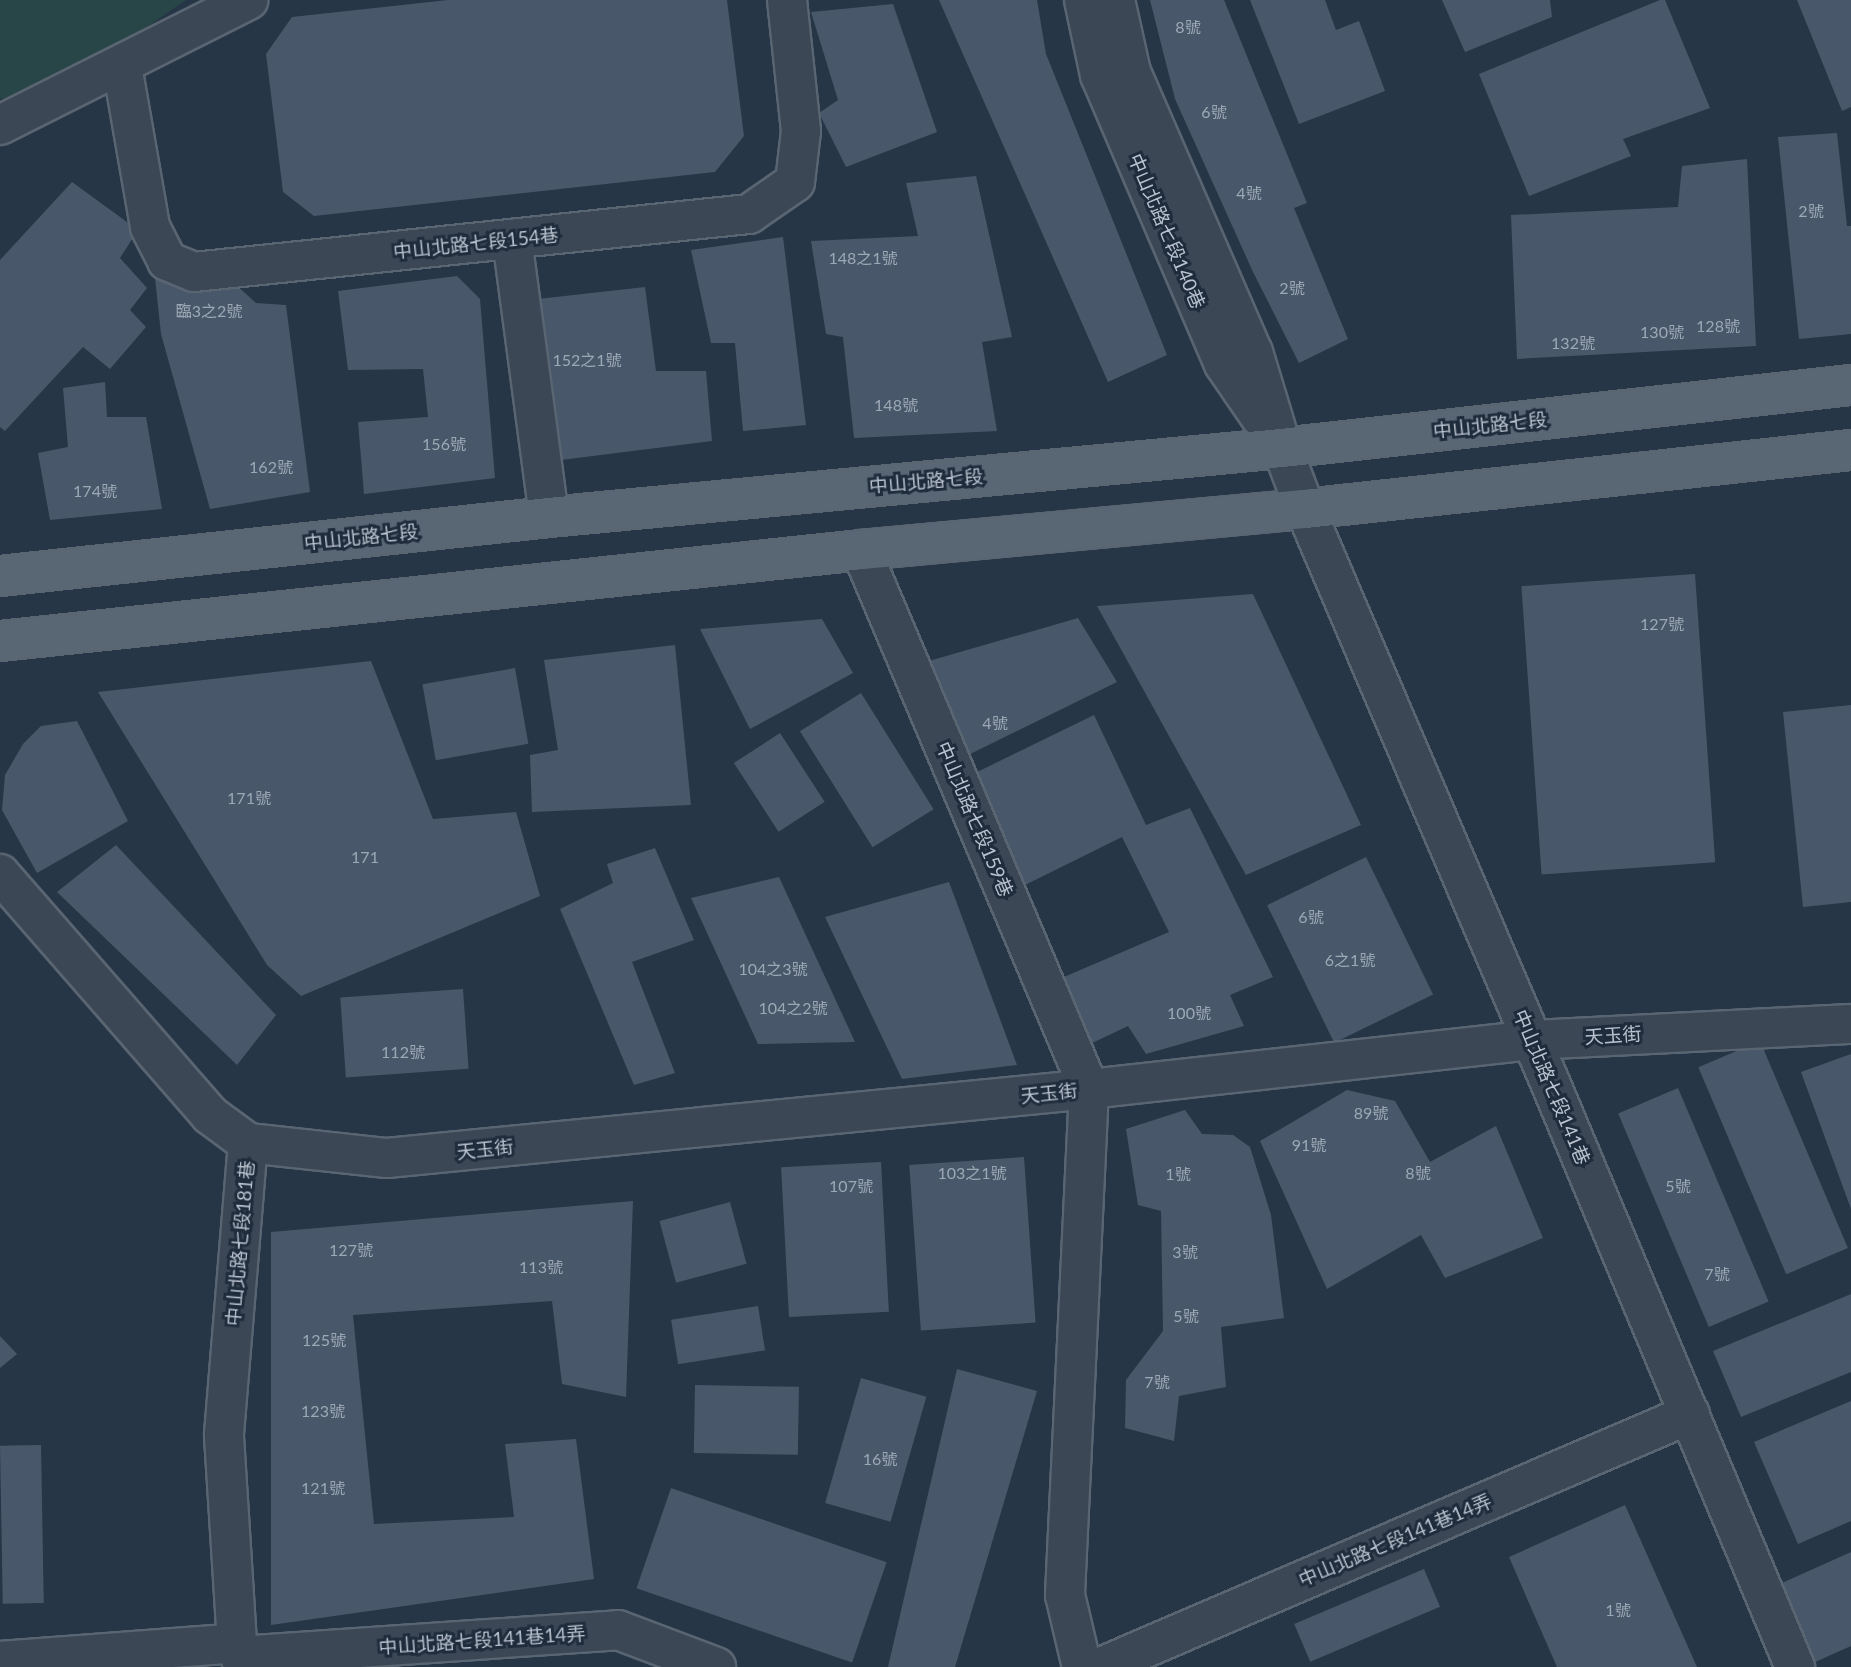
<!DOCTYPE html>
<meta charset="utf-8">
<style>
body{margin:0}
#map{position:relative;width:1851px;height:1667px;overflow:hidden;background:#263646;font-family:Lato,"Noto Sans TC",sans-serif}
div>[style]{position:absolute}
.green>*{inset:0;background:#284547}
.building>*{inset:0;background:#48586a;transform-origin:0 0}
.roads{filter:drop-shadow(2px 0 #5a6572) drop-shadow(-2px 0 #5a6572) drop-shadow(0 2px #5a6572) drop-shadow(0 -2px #5a6572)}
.minor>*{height:38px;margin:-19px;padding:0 19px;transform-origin:19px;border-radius:19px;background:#3b4755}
.major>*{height:38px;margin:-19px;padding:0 19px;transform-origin:19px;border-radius:19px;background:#596775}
span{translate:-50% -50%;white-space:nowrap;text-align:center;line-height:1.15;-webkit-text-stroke:6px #1f2c3b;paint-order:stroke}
.number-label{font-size:16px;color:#9da8b5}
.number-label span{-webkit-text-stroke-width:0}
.street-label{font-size:19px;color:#b9c2ce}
</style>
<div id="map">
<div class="green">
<div style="clip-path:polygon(0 0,186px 0,33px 106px,0 98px)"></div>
</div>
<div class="building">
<div style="clip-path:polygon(448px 0,727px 0,744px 136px,715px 172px,314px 216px,283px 192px,266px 54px,292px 17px)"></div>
<div style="clip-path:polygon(939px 0,1037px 0,1046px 54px,1167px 355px,1108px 382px)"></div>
<div style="clip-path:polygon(1150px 0,1224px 0,1307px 203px,1294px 208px,1348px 339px,1299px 363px,1253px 272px,1175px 99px)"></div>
<div style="clip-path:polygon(1250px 0,1325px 0,1336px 30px,1359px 21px,1385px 91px,1299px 124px)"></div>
<div style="clip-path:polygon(1442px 0,1550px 0,1552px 17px,1465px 52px)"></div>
<div style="clip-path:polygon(1660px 0,1665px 0,1710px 108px,1623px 139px,1631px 156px,1529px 196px,1479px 74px)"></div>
<div style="clip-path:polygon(1797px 0,1851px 0,1851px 107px,1842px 111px)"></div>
<div style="clip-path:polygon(893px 4px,937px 132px,846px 167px,819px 113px,838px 100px,811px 12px)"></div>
<div style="clip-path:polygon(1837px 133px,1847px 226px,1851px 226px,1851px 334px,1799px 339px,1778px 137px)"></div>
<div style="clip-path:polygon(1747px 159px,1756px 346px,1517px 359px,1511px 215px,1678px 207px,1682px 166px)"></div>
<div style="clip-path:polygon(976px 176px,1012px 337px,982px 342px,997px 431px,854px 438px,843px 337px,826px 334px,811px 241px,918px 236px,906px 183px)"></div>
<div style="clip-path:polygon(72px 182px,138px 230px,120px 258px,147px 288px,130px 310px,146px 327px,110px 369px,83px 347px,5px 431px,0 427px,0 260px)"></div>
<div style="clip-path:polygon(783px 237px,806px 425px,743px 431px,735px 343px,711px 343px,691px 250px)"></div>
<div style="clip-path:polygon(457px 276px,480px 299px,495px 478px,364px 494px,358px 422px,428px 417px,423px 369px,348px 370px,338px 291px)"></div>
<div style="clip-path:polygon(155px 278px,235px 284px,256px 303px,286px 305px,310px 492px,210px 509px,161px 334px)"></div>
<div style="clip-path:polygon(645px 287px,656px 371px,706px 371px,712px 441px,561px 460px,538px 299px)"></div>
<div style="clip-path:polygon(105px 382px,107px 417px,146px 417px,162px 509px,50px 520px,38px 453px,68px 447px,63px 388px)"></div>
<div style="left:1695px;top:574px;width:289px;height:174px;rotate:86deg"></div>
<div style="clip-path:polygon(1253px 594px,1361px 825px,1246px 875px,1097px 606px)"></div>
<div style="clip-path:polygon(1078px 618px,1117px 682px,966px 756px,929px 661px)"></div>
<div style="clip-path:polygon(822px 619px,853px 673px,750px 729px,700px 629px)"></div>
<div style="clip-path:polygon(675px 645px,691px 805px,532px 812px,530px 755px,558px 750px,544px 660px)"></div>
<div style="clip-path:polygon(371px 661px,433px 819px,516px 812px,540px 896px,301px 996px,267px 965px,98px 692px)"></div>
<div style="left:515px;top:668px;width:77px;height:94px;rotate:80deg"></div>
<div style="left:861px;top:693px;width:137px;height:72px;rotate:58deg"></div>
<div style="clip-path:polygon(1851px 705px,1851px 902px,1803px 907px,1783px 712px)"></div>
<div style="clip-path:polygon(1094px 715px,1146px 825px,1190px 808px,1273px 977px,1230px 995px,1244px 1026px,1146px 1054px,1128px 1026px,1086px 1046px,1050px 983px,1169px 932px,1122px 837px,1023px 886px,971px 775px)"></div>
<div style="clip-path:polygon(77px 721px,128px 821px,37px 873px,2px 810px,5px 775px,23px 744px,41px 726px)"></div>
<div style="left:780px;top:733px;width:82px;height:55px;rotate:57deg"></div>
<div style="clip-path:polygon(116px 845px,276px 1015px,237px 1065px,57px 892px)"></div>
<div style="clip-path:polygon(655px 848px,694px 940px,632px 962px,675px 1073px,634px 1085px,560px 909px,613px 883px,607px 864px)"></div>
<div style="left:1366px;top:857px;width:153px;height:110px;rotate:64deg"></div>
<div style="clip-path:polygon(779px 877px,855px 1042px,758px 1044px,691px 898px)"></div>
<div style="clip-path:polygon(949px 882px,1017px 1065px,902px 1079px,825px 917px)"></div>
<div style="left:463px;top:989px;width:80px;height:123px;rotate:86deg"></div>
<div style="left:1760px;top:1041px;width:225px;height:67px;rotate:67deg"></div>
<div style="clip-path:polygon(1851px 1054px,1851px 1209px,1801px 1072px)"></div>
<div style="left:1678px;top:1088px;width:232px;height:65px;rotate:67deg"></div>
<div style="clip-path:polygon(1347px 1090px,1395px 1101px,1430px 1162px,1496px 1126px,1543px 1238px,1445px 1278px,1421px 1235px,1327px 1289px,1260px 1141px)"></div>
<div style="clip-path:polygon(1185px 1110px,1202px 1134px,1233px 1135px,1250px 1147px,1271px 1215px,1284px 1318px,1221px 1327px,1226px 1387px,1179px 1396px,1174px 1441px,1125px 1428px,1126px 1380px,1163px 1331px,1161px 1211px,1138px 1205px,1126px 1129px)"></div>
<div style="left:1024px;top:1157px;width:166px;height:115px;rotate:86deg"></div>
<div style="left:881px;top:1162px;width:150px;height:100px;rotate:87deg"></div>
<div style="clip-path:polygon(633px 1201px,626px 1397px,562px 1384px,552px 1301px,353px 1315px,374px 1524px,514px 1517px,505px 1444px,576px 1439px,594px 1579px,271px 1625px,271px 1232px)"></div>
<div style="left:730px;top:1202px;width:64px;height:73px;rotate:75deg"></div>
<div style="clip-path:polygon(1851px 1294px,1851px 1372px,1741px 1417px,1713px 1351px)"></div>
<div style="left:758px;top:1306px;width:45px;height:88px;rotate:81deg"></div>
<div style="clip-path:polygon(0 1336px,17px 1354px,0 1368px)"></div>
<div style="clip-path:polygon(957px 1369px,1037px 1391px,955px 1667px,888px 1667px)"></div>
<div style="left:861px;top:1378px;width:68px;height:130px;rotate:16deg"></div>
<div style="left:695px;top:1385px;width:104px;height:68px;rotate:1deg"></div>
<div style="clip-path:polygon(1851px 1401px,1851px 1521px,1798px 1544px,1754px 1442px)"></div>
<div style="left:41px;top:1445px;width:158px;height:41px;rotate:89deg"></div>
<div style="left:671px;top:1488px;width:228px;height:106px;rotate:19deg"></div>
<div style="clip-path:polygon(1625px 1505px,1697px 1667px,1557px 1667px,1509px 1557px)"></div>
<div style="clip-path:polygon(1851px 1552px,1851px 1646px,1815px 1662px,1775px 1586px)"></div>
<div style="left:1424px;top:1569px;width:41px;height:141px;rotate:67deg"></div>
</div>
<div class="roads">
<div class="minor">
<div style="left:1084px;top:0;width:77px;rotate:78deg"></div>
<div style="left:1100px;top:75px;width:314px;rotate:66.8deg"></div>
<div style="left:1224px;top:364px;width:65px;rotate:55.6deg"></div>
<div style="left:1115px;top:0;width:74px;rotate:77.5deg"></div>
<div style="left:1131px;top:72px;width:305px;rotate:66.5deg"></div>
<div style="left:1253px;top:352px;width:100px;rotate:73.2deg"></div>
<div style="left:1282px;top:448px;width:65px;rotate:69.3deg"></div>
<div style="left:1305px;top:509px;width:629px;rotate:66.86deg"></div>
<div style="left:1552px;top:1087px;width:629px;rotate:67.27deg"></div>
<div style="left:122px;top:66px;width:163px;rotate:80.1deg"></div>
<div style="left:150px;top:227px;width:38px;rotate:63deg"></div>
<div style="left:167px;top:261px;width:29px;rotate:22deg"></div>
<div style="left:194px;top:272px;width:558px;rotate:-5.97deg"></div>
<div style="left:749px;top:214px;width:56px;rotate:-34.8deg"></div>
<div style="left:795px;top:182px;width:51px;rotate:-83.3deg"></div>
<div style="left:801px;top:131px;width:132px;rotate:-96.1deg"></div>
<div style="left:0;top:125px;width:278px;rotate:-26.7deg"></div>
<div style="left:512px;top:239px;width:280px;rotate:82.4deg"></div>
<div style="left:861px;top:550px;width:585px;rotate:67.07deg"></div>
<div style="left:1089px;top:1089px;width:507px;rotate:92.72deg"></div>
<div style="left:1065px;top:1595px;width:74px;rotate:76.7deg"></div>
<div style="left:0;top:874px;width:320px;rotate:48.9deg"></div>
<div style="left:210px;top:1115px;width:47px;rotate:36.4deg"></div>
<div style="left:248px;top:1143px;width:140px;rotate:6.2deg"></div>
<div style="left:387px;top:1158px;width:705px;rotate:-5.61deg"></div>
<div style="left:1089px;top:1089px;width:446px;rotate:-6.3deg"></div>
<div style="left:1532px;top:1040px;width:319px;rotate:-2.9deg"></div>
<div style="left:240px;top:1656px;width:379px;rotate:-3.9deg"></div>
<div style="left:618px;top:1630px;width:105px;rotate:20.7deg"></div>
<div style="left:0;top:1661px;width:238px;rotate:-4.3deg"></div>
<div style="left:243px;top:1667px;width:25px;rotate:-104deg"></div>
<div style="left:237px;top:1643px;width:209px;rotate:-93.6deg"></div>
<div style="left:224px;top:1434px;width:292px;rotate:-85.3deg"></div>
<div style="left:1101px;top:1667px;width:641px;rotate:-23.25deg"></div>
</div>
<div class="major">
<div style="left:0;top:576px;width:552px;rotate:-6.13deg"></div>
<div style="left:549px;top:517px;width:736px;rotate:-5.38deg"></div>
<div style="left:1282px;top:448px;width:572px;rotate:-6.32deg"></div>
<div style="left:0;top:641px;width:866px;rotate:-6.03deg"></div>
<div style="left:861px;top:550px;width:446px;rotate:-5.3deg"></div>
<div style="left:1305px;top:509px;width:549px;rotate:-6.17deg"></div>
</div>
</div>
<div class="number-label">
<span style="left:1188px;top:27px">8號</span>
<span style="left:1214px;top:112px">6號</span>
<span style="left:1249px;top:193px">4號</span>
<span style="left:1811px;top:211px">2號</span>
<span style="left:863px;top:258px">148之1號</span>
<span style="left:1292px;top:288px">2號</span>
<span style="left:209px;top:311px">臨3之2號</span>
<span style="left:1718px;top:326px">128號</span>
<span style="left:1662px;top:332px">130號</span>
<span style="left:1573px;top:343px">132號</span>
<span style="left:587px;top:360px">152之1號</span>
<span style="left:896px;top:405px">148號</span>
<span style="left:444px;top:444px">156號</span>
<span style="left:271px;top:467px">162號</span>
<span style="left:95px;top:491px">174號</span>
<span style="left:1662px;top:624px">127號</span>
<span style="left:995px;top:723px">4號</span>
<span style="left:249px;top:798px">171號</span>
<span style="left:365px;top:857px">171</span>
<span style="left:1311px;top:917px">6號</span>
<span style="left:1350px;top:960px">6之1號</span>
<span style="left:773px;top:969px">104之3號</span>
<span style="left:793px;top:1008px">104之2號</span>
<span style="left:1189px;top:1013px">100號</span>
<span style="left:403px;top:1052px">112號</span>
<span style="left:1371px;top:1113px">89號</span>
<span style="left:1309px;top:1145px">91號</span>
<span style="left:972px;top:1173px">103之1號</span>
<span style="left:1418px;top:1173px">8號</span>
<span style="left:1178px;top:1174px">1號</span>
<span style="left:851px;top:1186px">107號</span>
<span style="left:1678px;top:1186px">5號</span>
<span style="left:351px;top:1250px">127號</span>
<span style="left:1185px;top:1252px">3號</span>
<span style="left:541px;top:1267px">113號</span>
<span style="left:1717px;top:1274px">7號</span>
<span style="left:1186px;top:1316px">5號</span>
<span style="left:324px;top:1340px">125號</span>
<span style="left:1157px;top:1382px">7號</span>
<span style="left:323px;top:1411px">123號</span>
<span style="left:880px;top:1459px">16號</span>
<span style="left:323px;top:1488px">121號</span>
<span style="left:1618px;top:1610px">1號</span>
</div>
<div class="street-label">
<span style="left:1167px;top:231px;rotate:67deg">中山北路七段140巷</span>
<span style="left:476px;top:243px;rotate:-6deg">中山北路七段154巷</span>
<span style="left:1490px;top:425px;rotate:-6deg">中山北路七段</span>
<span style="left:926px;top:481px;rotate:-5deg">中山北路七段</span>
<span style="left:361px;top:537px;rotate:-6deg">中山北路七段</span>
<span style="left:975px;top:819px;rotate:67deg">中山北路七段159巷</span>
<span style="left:1613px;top:1035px;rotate:-4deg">天玉街</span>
<span style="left:1552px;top:1087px;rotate:67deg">中山北路七段141巷</span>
<span style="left:1049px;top:1093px;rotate:-6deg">天玉街</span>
<span style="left:485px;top:1149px;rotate:-6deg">天玉街</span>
<span style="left:240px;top:1243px;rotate:-85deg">中山北路七段181巷</span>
<span style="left:1395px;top:1540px;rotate:-23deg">中山北路七段141巷14弄</span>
<span style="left:482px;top:1640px;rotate:-4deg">中山北路七段141巷14弄</span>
</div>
</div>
